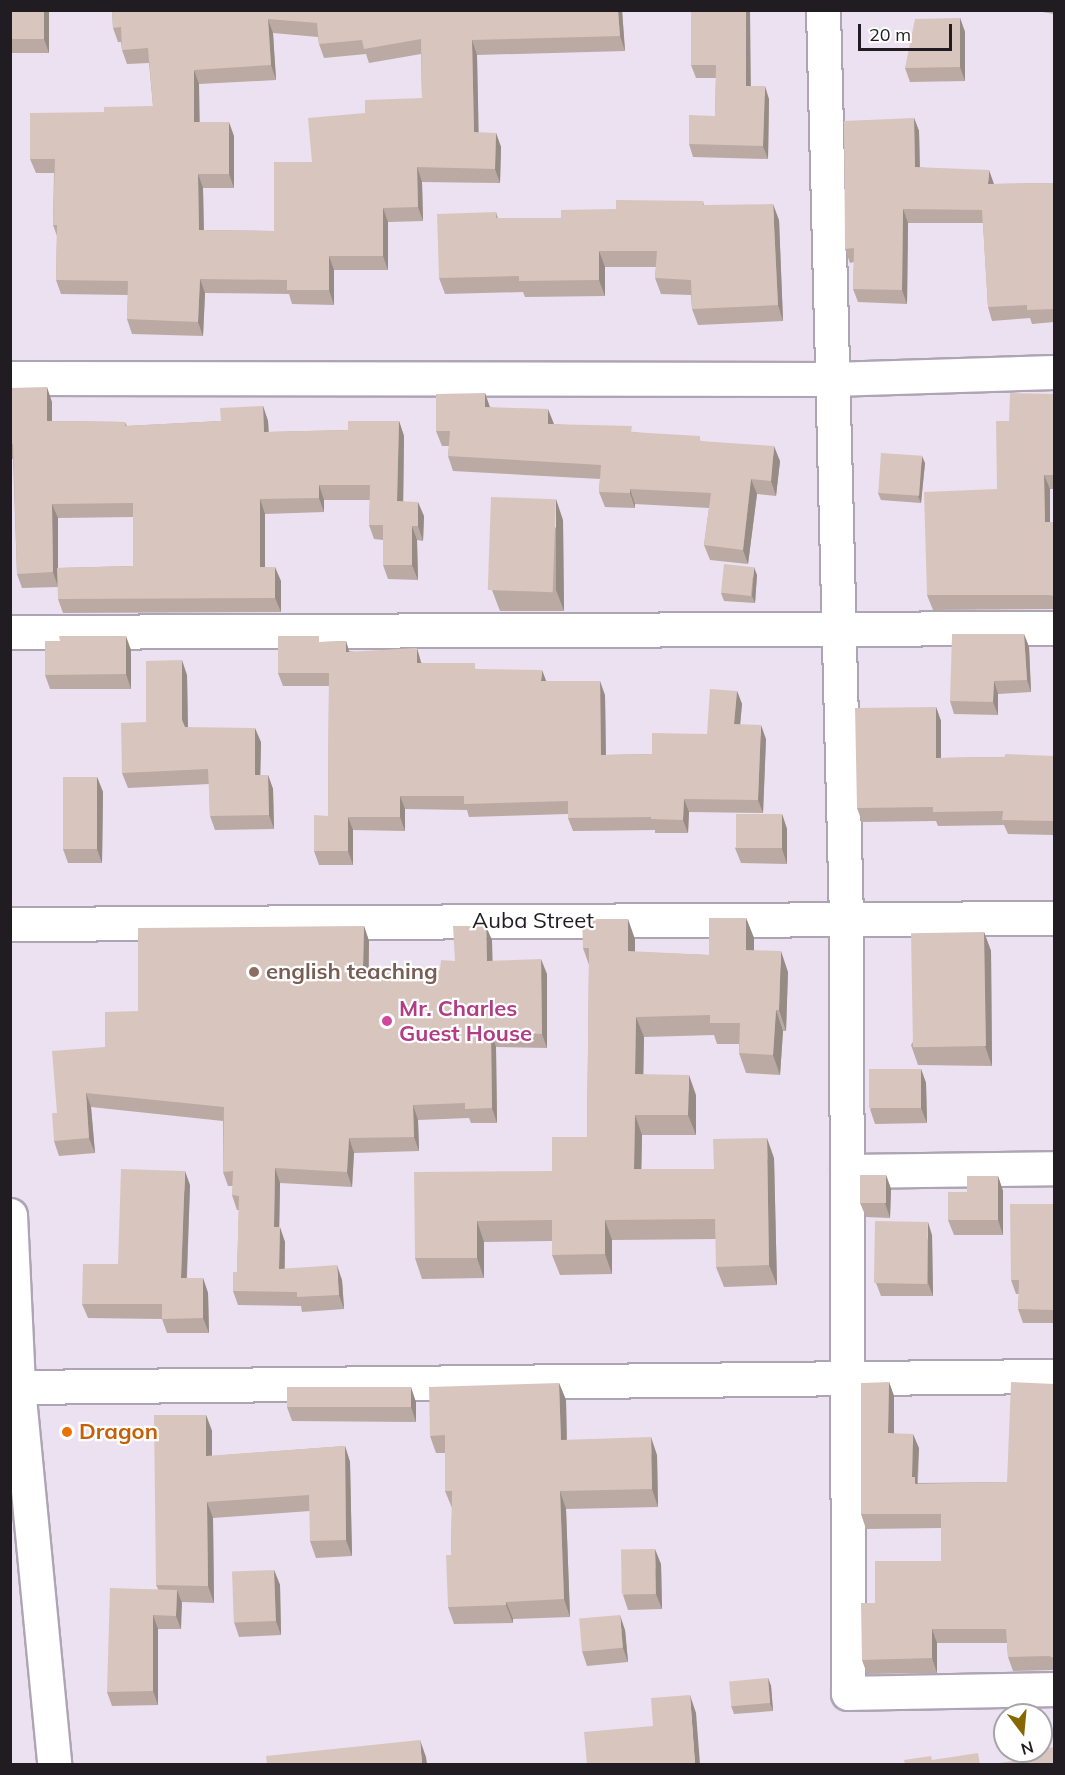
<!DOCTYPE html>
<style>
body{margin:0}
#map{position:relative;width:1065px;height:1775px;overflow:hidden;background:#ebe1f1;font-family:Mulish,sans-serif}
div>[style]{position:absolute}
.roads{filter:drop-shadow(2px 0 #aea5b4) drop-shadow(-2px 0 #aea5b4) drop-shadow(0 2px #aea5b4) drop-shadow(0 -2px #aea5b4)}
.street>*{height:33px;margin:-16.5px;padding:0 16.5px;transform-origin:16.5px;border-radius:16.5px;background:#fff}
.secondary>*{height:33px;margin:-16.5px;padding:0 16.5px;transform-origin:16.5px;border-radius:16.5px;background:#fff}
.wall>*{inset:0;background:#baaaa3;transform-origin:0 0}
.shaded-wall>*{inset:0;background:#978b85}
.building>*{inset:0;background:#d8c6be;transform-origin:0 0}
.dots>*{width:16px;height:16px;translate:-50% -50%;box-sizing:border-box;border:3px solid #fff;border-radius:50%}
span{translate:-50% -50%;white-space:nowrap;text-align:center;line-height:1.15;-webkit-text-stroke:4.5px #fff;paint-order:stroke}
.street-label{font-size:22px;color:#201c22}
.education-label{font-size:22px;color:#785e54;font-weight:700}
.left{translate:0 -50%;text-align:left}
.hotel-label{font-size:22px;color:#b23c85;font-weight:700}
.food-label{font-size:22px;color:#c56008;font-weight:700}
.frame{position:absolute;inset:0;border:12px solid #201c22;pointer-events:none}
.north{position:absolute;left:993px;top:1703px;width:60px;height:60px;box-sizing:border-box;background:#fff;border:2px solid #a6a4a7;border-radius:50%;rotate:164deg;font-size:16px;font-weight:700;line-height:24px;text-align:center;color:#201c22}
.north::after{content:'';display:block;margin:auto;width:21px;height:27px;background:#866803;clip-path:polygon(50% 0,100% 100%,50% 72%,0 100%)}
.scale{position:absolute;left:858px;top:24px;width:94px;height:27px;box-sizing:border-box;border:3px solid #201c22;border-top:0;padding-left:8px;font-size:18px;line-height:21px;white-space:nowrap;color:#201c22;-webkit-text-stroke:4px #fff;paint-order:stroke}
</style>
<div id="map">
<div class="roads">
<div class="street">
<div style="left:823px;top:10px;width:910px;rotate:88.55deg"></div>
<div style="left:846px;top:920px;width:773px;rotate:89.85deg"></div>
<div style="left:848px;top:1693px;width:206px;rotate:-1.1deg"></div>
<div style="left:10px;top:378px;width:822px;rotate:0.07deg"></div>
<div style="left:832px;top:379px;width:222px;rotate:-1.8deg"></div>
<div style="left:10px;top:632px;width:1044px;rotate:-0.22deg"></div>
<div style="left:10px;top:924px;width:1044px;rotate:-0.33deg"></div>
<div style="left:847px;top:1171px;width:207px;rotate:-0.8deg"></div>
<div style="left:18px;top:1387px;width:1036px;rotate:-0.61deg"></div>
</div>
<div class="secondary">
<div style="left:10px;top:1215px;width:172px;rotate:87.3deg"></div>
<div style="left:18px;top:1387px;width:379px;rotate:84.5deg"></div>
</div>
</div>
<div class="wall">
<div style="left:10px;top:10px;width:39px;height:43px"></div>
<div style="clip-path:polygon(evenodd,112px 10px,622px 10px,625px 51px,477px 55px,478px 133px,496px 133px,501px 147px,500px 183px,422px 182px,423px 221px,388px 222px,388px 270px,334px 270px,334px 305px,292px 304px,289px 294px,205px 293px,203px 336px,132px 334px,127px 319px,128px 295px,61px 294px,56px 280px,57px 236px,53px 225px,54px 173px,36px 173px,30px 159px,104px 112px,153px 106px,149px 63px,127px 64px,122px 50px,121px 42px,118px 42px,113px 28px,112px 10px,273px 33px,318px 37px,319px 44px,324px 58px,366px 54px,369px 63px,421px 54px,422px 98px,365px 113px,312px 162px,274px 231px,204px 230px,203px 188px,234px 188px,234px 136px,199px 122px,199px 84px,276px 80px,273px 33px)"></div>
<div style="clip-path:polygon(691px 10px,751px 86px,769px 99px,768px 159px,693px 157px,689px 144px,715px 116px,716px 78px,696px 78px,691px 65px)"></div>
<div style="clip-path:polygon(1031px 10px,1054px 10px,1054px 14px)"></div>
<div style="clip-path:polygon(960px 18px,965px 32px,965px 81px,910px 82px,905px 68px)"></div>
<div style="clip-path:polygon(914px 118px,919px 131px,920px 167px,994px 184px,1054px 183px,1054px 322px,1032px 324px,1030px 318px,992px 321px,988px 307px,983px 223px,908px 223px,907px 304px,858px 302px,853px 289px,854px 262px,850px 263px,845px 249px)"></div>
<div style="clip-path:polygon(703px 201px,704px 205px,779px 220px,783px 321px,698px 325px,692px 309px,691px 295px,661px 294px,655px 278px,656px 267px,605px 267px,605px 296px,525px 297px,523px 292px,445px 294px,439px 278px,496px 212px,498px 218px,561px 218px,616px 209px)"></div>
<div style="clip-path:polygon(evenodd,10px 388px,52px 402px,52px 421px,125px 422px,127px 426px,221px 421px,263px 406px,268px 421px,269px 432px,348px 430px,399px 421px,404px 436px,403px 502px,424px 516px,423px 541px,417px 540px,418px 580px,388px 579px,383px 565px,383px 540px,374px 539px,369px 525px,370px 500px,324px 500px,324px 512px,265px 514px,265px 567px,281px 581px,281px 612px,63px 613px,58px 599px,58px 587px,22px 588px,17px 574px,13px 459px,10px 459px,10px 388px,133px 517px,133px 566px,58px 568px,58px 518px,133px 517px)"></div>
<div style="clip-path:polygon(485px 393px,490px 407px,554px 424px,634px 432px,702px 441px,780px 461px,776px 496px,757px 494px,748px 564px,710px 560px,704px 545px,709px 508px,635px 504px,635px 508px,605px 507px,599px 492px,600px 479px,453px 471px,448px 456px,449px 446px,442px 446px,436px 431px)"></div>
<div style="clip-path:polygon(1054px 394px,1054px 489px,1050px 489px,1050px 522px,1054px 522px,1054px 609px,933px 610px,927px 595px,997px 489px,1009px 421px)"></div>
<div style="clip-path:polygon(925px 463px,921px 503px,881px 500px,878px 493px)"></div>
<div style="clip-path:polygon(563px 520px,564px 611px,500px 611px,492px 590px)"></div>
<div style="clip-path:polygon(757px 575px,755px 603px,724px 601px,721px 593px)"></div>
<div style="clip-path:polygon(1024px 634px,1029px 647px,1031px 692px,998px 694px,998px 715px,954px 714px,950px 701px)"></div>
<div style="clip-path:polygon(346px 641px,349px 651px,421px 662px,422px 663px,477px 669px,546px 681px,605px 695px,606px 755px,652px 754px,707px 734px,737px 691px,742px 704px,740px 724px,766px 739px,763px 813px,689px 812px,688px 833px,655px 833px,655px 830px,573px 831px,568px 818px,568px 814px,469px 817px,467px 810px,405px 809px,405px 831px,353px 830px,353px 865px,319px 865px,314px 851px,328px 816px,329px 686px,283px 686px,278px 673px,322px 642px)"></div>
<div style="clip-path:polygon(131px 650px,131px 689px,50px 689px,45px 675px)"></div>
<div style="clip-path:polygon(187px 675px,188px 727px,261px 742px,260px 775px,268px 775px,273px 789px,274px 829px,215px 830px,210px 816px,209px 784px,128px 788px,122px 773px,146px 722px)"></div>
<div style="clip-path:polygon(936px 707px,941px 721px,941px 758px,1054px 756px,1054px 835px,1008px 834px,1004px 825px,938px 826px,936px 821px,862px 822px,857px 808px)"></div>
<div style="clip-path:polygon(97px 777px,103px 792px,102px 863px,68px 863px,63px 849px)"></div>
<div style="clip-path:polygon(782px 814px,787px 829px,787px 864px,741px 863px,735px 848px)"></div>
<div style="clip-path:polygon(746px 918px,754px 938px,754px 950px,788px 972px,786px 1031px,783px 1031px,780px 1075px,746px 1073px,739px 1053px,739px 1044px,717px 1044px,714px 1035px,644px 1037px,643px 1074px,696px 1095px,696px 1135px,642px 1135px,641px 1169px,714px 1169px,774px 1158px,777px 1285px,724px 1287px,716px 1267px,716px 1239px,612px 1240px,612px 1274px,560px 1275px,552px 1255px,552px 1241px,484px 1242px,484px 1278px,422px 1279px,415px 1258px,552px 1171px,587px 1137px,589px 965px,583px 948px,635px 939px,635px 952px,709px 955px)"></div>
<div style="clip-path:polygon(364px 926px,369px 941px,369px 969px,440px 970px,455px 961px,492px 940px,492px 961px,547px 974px,547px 1048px,496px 1047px,497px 1123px,471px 1123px,469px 1118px,418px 1120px,419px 1151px,354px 1153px,352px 1187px,280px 1183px,279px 1227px,285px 1242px,285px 1269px,342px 1280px,344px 1309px,302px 1312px,301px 1306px,238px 1305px,233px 1291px,237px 1272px,239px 1210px,237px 1210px,232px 1195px,233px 1186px,228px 1186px,223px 1172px,223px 1121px,91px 1107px,95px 1153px,59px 1156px,54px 1141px,57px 1113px,105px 1047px,138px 1011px)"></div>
<div style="clip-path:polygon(984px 932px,991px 951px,992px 1066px,918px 1065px,911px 1045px)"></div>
<div style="clip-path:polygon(921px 1069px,926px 1083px,927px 1123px,875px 1124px,870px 1109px)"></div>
<div style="clip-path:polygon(886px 1175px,891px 1189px,890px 1218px,866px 1217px,860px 1203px)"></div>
<div style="clip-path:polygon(998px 1176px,1003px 1191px,1003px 1235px,954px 1235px,948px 1220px,967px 1192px)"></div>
<div style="clip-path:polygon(190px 1185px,187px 1278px,203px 1278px,208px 1293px,209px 1333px,167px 1333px,162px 1319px,88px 1318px,82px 1304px)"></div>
<div style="clip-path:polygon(1054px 1204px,1054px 1323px,1023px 1323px,1018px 1309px,1019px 1294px,1016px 1294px,1011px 1280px)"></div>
<div style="clip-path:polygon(932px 1235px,933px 1296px,881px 1296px,876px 1283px)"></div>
<div style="clip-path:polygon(889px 1382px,894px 1396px,894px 1433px,919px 1448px,918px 1483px,1007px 1482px,1054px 1384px,1054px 1670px,1013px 1671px,1008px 1657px,1007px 1643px,937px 1643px,937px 1673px,867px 1674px,862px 1660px,875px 1603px,941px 1561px,941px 1528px,866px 1529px,861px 1514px)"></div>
<div style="clip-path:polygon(559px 1383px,566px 1400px,567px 1440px,657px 1455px,658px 1507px,566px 1509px,570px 1617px,513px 1619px,513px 1623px,454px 1624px,448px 1607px,451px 1555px,452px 1508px,445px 1491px,445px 1453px,436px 1453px,430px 1436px)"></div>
<div style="clip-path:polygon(416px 1402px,416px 1422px,292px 1421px,287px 1407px)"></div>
<div style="clip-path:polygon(206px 1415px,212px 1431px,212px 1456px,345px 1446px,350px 1462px,352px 1556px,316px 1558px,310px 1541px,310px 1511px,213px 1518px,214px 1603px,181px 1602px,181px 1629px,158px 1629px,158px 1705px,112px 1706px,107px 1692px,158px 1589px,156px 1585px)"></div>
<div style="clip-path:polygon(661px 1564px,662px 1609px,628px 1610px,623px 1595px)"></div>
<div style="clip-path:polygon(274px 1570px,280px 1585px,281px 1635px,239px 1637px,234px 1622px)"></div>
<div style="clip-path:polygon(625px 1630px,628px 1662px,587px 1666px,582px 1651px)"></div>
<div style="clip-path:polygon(768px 1678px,771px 1686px,773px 1711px,734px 1714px,731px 1706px)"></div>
</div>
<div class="shaded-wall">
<div style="clip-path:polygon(44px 10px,49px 10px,49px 53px,44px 39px)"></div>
<div style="clip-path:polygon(618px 10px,622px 10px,625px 51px,620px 36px)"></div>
<div style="clip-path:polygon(746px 10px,750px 10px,751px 99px,746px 86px)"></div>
<div style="clip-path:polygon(960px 18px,965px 32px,965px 81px,960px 67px)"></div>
<div style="clip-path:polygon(268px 19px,273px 33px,276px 80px,271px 65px)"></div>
<div style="clip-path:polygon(472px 40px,477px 55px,479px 147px,474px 132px)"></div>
<div style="clip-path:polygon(194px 70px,199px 84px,200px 136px,194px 122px)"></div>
<div style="clip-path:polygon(765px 86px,769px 99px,768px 159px,763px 146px)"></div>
<div style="clip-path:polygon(914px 118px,919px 131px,920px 180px,915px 167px)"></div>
<div style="clip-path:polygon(229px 122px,234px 136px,234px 188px,229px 174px)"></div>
<div style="clip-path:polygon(496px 133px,501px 147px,500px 183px,495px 169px)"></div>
<div style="clip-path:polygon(417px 167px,422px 182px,423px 221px,418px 207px)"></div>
<div style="clip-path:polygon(989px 170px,994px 184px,988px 184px)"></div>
<div style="clip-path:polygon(198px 174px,203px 188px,204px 244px,199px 230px)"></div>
<div style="clip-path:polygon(773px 204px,779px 220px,783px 321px,778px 305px)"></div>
<div style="clip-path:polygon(383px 208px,388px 222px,388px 270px,383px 256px)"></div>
<div style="clip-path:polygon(903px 209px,908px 223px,907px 304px,902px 290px)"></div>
<div style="clip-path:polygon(599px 251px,605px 267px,605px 296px,599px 280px)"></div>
<div style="clip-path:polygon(329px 256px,334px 270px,334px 305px,329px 290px)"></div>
<div style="clip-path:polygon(200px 279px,205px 293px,203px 336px,198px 322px)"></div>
<div style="clip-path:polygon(47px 387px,52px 402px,52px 435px,47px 421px)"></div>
<div style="clip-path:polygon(485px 393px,490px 408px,485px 407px)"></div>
<div style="clip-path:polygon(263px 406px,268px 421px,269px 446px,264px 432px)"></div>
<div style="clip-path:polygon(548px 409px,554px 424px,548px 424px)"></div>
<div style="clip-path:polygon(399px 421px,404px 436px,403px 516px,397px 501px)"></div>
<div style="clip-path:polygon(774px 446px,780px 461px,776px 496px,771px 481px)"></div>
<div style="clip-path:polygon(922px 456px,925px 463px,921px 503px,918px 496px)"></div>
<div style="clip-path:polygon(1044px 475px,1050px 489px,1050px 537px,1045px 522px)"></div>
<div style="clip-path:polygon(751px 479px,757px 494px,748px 564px,743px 550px)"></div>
<div style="clip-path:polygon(319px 485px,324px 500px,324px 512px,319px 498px)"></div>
<div style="clip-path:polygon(630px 489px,635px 504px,635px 508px,630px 493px)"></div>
<div style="clip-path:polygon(260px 499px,265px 514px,265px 582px,260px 567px)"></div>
<div style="clip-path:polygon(556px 499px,563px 520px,564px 611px,556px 590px)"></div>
<div style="clip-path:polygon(418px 502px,424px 516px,423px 541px,418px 526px)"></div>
<div style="clip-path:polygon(52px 504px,58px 518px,58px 587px,53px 572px)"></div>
<div style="clip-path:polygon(412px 526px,417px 540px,418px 580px,412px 565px)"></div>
<div style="clip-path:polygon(275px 567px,281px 581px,281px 612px,275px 598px)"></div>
<div style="clip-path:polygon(754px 567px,757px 575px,755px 603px,752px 596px)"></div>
<div style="clip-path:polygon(1024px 634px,1029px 647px,1031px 692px,1027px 680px)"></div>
<div style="clip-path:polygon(126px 636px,131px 650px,131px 689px,126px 674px)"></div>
<div style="clip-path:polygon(346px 641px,350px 655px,346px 652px)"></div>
<div style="clip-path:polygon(417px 648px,421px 662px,422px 677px,417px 663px)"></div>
<div style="clip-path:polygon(182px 660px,187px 675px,188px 735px,182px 720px)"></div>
<div style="clip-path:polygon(542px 670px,547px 683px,541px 681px)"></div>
<div style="clip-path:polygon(600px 681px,605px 695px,606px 768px,601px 755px)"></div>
<div style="clip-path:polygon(994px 681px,998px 694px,998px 715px,993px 702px)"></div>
<div style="clip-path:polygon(737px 691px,742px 704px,739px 737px,734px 724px)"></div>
<div style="clip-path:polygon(936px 707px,941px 721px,941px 772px,936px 758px)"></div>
<div style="clip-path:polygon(761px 725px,766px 739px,763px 813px,758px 800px)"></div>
<div style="clip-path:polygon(255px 728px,261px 742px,260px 790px,255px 775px)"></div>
<div style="clip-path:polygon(268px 775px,273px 789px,274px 829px,269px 815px)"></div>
<div style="clip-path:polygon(97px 777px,103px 792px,102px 863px,97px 849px)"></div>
<div style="clip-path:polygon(400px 796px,405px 809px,405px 831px,400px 817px)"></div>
<div style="clip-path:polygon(684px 799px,689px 812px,688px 833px,683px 820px)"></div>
<div style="clip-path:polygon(782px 814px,787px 829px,787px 864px,782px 849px)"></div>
<div style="clip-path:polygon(348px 817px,353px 830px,353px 865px,348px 851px)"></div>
<div style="clip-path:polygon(746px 918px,754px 938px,754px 970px,746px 950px)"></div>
<div style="clip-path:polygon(628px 919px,635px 939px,635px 972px,628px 951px)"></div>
<div style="clip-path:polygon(364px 926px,369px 941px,368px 984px,363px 969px)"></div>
<div style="clip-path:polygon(486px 926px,492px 940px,493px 976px,487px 961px)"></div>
<div style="clip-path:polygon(984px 932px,991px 951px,992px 1066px,985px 1046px)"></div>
<div style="clip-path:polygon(781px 951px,788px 972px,786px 1031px,779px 1010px)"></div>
<div style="clip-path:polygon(541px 959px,547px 974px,547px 1048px,542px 1034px)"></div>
<div style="clip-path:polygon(776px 1010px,783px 1031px,780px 1075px,773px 1055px)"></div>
<div style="clip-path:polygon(636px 1017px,644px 1037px,643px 1095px,635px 1074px)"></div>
<div style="clip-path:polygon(491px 1032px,496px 1047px,497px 1123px,492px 1108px)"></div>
<div style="clip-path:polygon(921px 1069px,926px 1083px,927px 1123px,921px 1108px)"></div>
<div style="clip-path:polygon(689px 1075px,696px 1095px,696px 1135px,688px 1115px)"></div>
<div style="clip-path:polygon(86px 1093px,91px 1107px,95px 1153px,89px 1138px)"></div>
<div style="clip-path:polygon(413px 1105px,418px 1120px,419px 1151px,414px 1137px)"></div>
<div style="clip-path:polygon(635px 1115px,642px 1135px,641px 1190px,634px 1169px)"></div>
<div style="clip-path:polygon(349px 1138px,354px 1153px,352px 1187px,347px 1172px)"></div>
<div style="clip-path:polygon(767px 1138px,774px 1158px,777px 1285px,769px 1265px)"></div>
<div style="clip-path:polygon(275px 1168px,280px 1183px,279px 1242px,274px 1227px)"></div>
<div style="clip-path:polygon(185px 1171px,190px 1185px,186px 1293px,181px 1278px)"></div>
<div style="clip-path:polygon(886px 1175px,891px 1189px,890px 1218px,885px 1203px)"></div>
<div style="clip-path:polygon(998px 1176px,1003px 1191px,1003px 1235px,998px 1220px)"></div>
<div style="clip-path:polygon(605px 1220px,612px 1240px,612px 1274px,605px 1254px)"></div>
<div style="clip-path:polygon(477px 1221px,484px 1242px,484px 1278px,477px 1258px)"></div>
<div style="clip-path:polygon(928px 1222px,932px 1235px,933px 1296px,928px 1283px)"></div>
<div style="clip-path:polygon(280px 1227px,285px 1242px,284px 1284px,279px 1269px)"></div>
<div style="clip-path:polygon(337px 1265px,342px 1280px,344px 1309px,339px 1295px)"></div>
<div style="clip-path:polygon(203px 1278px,208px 1293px,209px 1333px,203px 1318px)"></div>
<div style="clip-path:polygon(889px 1382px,894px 1396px,894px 1447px,888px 1433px)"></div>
<div style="clip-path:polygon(559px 1383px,566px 1400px,567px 1457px,561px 1440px)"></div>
<div style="clip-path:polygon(411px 1387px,416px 1402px,416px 1422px,411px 1407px)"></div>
<div style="clip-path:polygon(206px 1415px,212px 1431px,212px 1472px,206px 1456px)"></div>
<div style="clip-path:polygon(913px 1434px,919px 1448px,917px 1482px,920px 1491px,912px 1477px)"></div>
<div style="clip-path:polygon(651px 1437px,657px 1455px,658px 1507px,652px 1489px)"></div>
<div style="clip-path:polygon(345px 1446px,350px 1462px,352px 1556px,346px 1540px)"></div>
<div style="clip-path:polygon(560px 1491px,566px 1509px,570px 1617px,564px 1599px)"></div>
<div style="clip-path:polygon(207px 1502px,213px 1518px,214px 1603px,208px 1586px)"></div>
<div style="clip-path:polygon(655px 1549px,661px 1564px,662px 1609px,656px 1594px)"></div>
<div style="clip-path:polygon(274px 1570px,280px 1585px,281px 1635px,276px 1621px)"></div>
<div style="clip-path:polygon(177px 1590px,182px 1603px,181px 1629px,176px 1616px)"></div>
<div style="clip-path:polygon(506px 1602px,513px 1619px,513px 1623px,506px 1605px)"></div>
<div style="clip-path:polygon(153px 1615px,158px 1629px,158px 1705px,153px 1691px)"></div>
<div style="clip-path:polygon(620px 1615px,625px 1630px,628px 1662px,623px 1648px)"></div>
<div style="clip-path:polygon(932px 1629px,937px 1643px,937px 1673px,932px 1658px)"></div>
<div style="clip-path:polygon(768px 1678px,771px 1686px,773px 1711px,770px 1703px)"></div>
<div style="clip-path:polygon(690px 1695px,696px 1713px,700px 1764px,695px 1764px)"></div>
<div style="clip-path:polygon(420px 1740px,426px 1757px,427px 1764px,422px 1764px)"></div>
</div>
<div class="building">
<div style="left:10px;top:10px;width:34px;height:29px"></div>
<div style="clip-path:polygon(evenodd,112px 10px,618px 10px,620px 36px,472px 40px,474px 132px,496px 133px,495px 169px,417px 167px,418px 207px,383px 208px,383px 256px,329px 256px,329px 290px,287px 290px,287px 280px,200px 279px,198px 322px,127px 319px,128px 281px,56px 280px,57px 225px,53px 225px,55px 159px,30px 159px,30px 113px,104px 112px,104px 107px,153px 106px,148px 48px,122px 50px,121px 27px,113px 28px,112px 10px,268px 19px,317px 23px,319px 44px,362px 40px,364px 49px,421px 39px,422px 98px,365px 100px,365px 113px,308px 118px,312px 162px,274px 162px,274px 231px,199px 230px,198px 174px,229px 174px,229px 122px,194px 122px,194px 70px,271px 65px,268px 19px)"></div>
<div style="clip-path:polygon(691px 10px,746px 10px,746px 86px,765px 86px,763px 146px,689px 144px,689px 115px,715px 116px,716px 65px,691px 65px)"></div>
<div style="clip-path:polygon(960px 18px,960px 67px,905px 68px,915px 19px)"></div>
<div style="clip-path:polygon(914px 118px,915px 167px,989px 170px,988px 184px,1054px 183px,1054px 309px,1027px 310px,1027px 305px,988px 307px,982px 210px,903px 209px,902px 290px,853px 289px,854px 248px,845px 249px,844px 121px)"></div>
<div style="clip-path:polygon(616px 200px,703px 201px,703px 205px,773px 204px,778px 305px,692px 309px,691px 280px,655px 278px,657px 251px,599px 251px,599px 280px,519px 281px,519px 276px,439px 278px,437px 214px,496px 212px,496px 218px,561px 218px,561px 210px,616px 209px)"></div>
<div style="clip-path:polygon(47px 387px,47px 421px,125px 422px,125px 426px,221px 421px,220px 408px,263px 406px,264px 432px,348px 430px,348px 421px,399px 421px,397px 501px,418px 502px,418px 526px,412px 526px,412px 565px,383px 565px,383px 525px,369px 525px,370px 485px,319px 485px,319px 498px,260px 499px,260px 567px,275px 567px,275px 598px,58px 599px,57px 568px,133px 566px,133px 503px,52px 504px,53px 572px,17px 574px,13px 444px,10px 444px,10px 388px)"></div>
<div style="clip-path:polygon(485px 393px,485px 407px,548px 409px,548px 424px,632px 426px,631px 432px,700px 436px,700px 441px,774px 446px,771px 481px,751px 479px,743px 550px,704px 545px,711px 493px,630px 489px,630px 493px,599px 492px,601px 465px,448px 456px,450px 431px,436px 431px,436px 394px)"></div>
<div style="clip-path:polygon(1010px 393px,1054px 394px,1054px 475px,1044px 475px,1045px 522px,1054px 522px,1054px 596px,1049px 595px,927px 595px,924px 492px,997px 489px,996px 421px,1009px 421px)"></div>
<div style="left:881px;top:453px;width:41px;height:40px;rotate:4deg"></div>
<div style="left:491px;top:497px;width:65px;height:93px;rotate:2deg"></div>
<div style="left:724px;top:564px;width:30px;height:29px;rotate:6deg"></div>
<div style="clip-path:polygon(952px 634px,1024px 634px,1027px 680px,994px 681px,993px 702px,950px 701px)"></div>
<div style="clip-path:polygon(59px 636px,126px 636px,126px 674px,45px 675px,45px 641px,60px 641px)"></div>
<div style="clip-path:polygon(278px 636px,319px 636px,319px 642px,346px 641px,346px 652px,417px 648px,417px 663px,475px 663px,475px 669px,542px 670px,541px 681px,600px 681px,601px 755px,652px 754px,652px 733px,707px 734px,710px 689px,737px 691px,734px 724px,761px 725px,758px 800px,684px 799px,683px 820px,651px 819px,651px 817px,568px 818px,568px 801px,464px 804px,464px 796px,400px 796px,400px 817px,348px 817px,348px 851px,314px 851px,314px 815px,328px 816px,329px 673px,278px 673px)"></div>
<div style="clip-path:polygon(182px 660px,182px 720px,185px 727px,255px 728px,255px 775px,268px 775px,269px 815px,210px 816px,208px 769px,122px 773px,121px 723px,146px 722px,146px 661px)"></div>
<div style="clip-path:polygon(936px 707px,936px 758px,1005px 757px,1005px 754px,1054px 756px,1054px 821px,1002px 820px,1003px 811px,933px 812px,933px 807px,857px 808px,855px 708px)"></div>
<div style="left:63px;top:777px;width:34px;height:72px"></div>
<div style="left:736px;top:814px;width:46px;height:34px"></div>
<div style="clip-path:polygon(709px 918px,746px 918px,746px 950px,781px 951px,779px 1010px,776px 1010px,773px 1055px,739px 1053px,740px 1023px,710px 1023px,710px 1015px,636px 1017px,635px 1074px,689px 1075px,688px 1115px,635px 1115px,634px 1169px,714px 1169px,713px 1139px,767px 1138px,769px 1265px,716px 1267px,715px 1219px,605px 1220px,605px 1254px,552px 1255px,552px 1220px,477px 1221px,477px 1258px,415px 1258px,414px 1172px,552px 1171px,552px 1137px,587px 1137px,589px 948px,583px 948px,582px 919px,628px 919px,628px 951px,709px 955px)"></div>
<div style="clip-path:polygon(364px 926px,363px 969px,440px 970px,441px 960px,455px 961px,453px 926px,486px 926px,487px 961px,541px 959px,542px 1034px,491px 1032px,492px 1108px,465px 1109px,465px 1103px,413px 1105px,414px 1137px,349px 1138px,347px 1172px,275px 1168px,274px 1227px,280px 1227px,279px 1269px,337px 1265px,339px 1295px,297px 1297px,297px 1292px,233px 1291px,233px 1272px,237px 1272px,239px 1196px,232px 1195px,233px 1171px,223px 1172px,224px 1107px,86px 1093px,89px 1138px,54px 1141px,52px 1113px,57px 1113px,52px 1051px,105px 1047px,105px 1012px,138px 1011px,138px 928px)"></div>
<div style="left:984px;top:932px;width:114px;height:73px;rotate:89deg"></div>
<div style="left:921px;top:1069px;width:39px;height:52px;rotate:90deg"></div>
<div style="clip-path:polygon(121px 1169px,185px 1171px,181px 1278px,203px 1278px,203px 1318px,162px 1319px,162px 1304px,82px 1304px,83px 1264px,118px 1264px)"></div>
<div style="left:860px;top:1175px;width:26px;height:28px"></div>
<div style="clip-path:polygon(967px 1176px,998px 1176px,998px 1220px,948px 1220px,948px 1192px,967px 1192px)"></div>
<div style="clip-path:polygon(1010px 1204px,1054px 1204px,1054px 1310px,1018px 1309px,1019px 1280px,1011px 1280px)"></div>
<div style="left:875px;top:1221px;width:53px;height:62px;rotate:1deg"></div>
<div style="clip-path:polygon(889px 1382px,888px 1433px,913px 1434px,912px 1477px,915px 1477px,915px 1484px,1007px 1482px,1011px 1382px,1054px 1384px,1054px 1658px,1049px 1656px,1008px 1657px,1006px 1629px,932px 1629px,932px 1658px,862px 1660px,861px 1603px,875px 1603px,875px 1561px,941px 1561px,941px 1514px,861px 1514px,861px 1383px)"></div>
<div style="clip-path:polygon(559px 1383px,561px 1440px,651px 1437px,652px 1489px,560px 1491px,564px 1599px,506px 1602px,506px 1605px,448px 1607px,446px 1555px,451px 1555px,452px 1491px,445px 1491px,445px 1435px,430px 1436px,429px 1387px)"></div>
<div style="left:411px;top:1387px;width:20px;height:124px;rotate:90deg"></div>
<div style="clip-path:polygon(154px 1415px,206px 1415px,206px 1456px,345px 1446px,346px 1540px,310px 1541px,309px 1495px,207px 1502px,208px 1586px,156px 1585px)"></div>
<div style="left:655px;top:1549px;width:45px;height:34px;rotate:89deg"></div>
<div style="left:274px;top:1570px;width:51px;height:42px;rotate:88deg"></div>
<div style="clip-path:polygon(110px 1588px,177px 1590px,176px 1616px,153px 1615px,153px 1691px,107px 1692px)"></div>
<div style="left:620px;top:1615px;width:33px;height:41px;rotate:85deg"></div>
<div style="left:768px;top:1678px;width:25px;height:39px;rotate:85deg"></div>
<div style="clip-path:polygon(690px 1695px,695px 1764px,587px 1764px,584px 1732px,653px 1726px,651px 1698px)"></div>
<div style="clip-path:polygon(420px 1740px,422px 1764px,267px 1764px,266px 1756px)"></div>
<div style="clip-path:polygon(1054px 1747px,1054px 1764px,992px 1764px,1039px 1757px,1038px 1751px,1041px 1751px,1041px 1749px)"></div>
<div style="clip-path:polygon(978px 1753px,980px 1764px,905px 1764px,904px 1760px,931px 1756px,932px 1760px)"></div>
</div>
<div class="dots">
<div style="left:254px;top:972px;background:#8d6e63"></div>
<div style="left:387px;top:1021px;background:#d1479c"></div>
<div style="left:67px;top:1432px;background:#e8710a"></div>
</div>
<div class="street-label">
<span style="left:533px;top:921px">Auba Street</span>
</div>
<div class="education-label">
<span class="left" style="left:266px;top:972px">english teaching</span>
</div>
<div class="hotel-label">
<span class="left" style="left:399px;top:1021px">Mr. Charles<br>Guest House</span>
</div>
<div class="food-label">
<span class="left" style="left:79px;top:1432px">Dragon</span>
</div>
<div class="frame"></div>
<div class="north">N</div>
<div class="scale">20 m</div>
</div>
